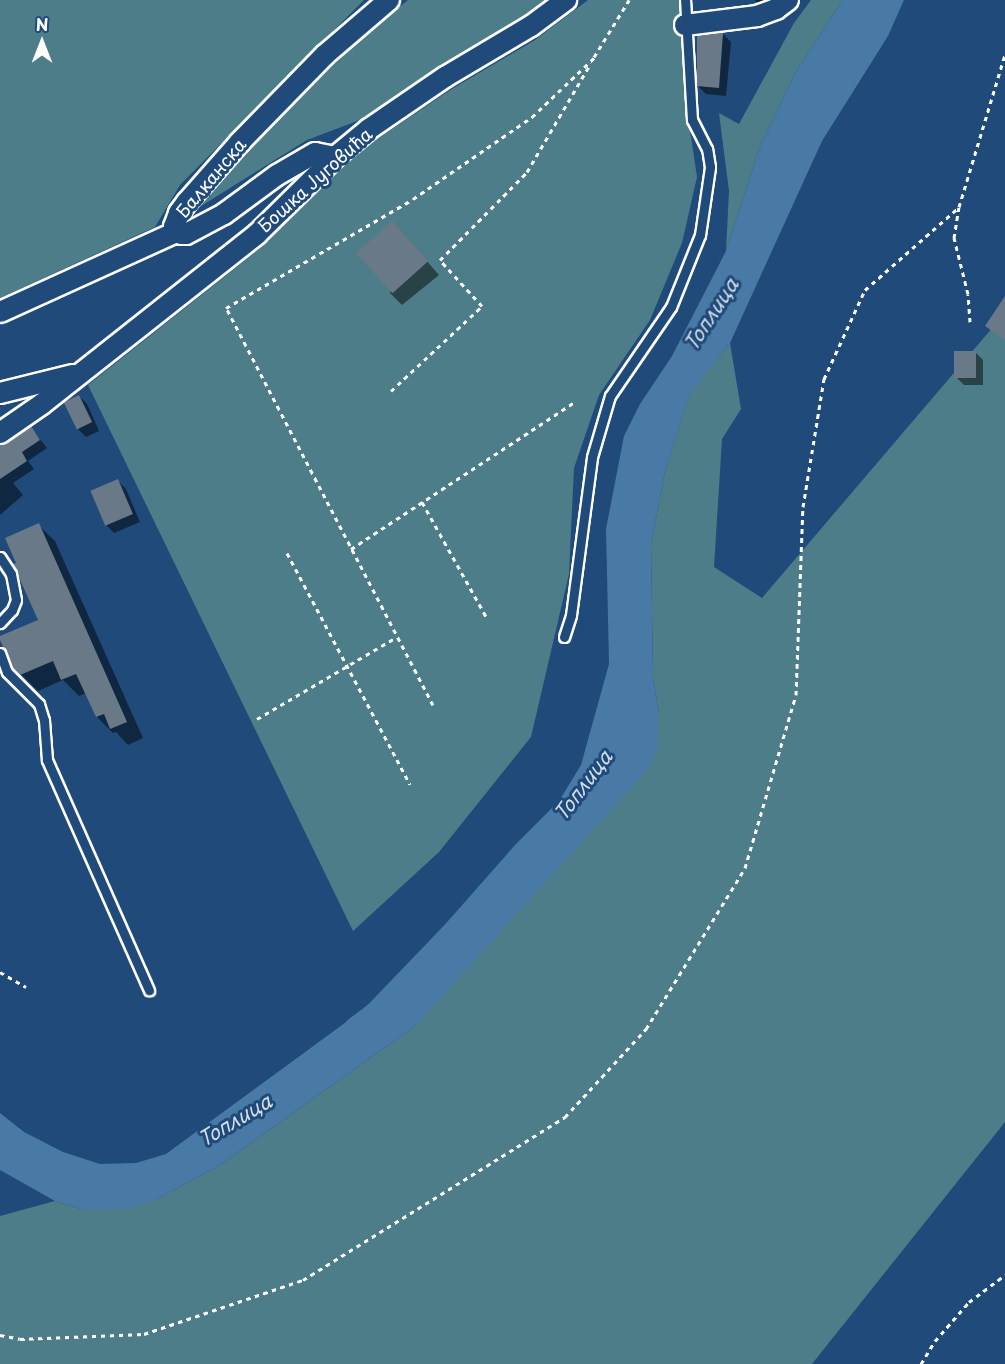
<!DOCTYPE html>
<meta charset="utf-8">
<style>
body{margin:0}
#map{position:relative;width:1005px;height:1364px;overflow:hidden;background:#1f4a7a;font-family:"Playpen Sans",sans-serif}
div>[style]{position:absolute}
.green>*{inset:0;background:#4d7d88}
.water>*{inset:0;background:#487aa5}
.shadow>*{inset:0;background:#0007}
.river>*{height:33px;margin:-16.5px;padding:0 16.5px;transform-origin:16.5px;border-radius:16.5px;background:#487aa5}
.building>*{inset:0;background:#697988;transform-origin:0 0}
.path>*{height:3px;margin-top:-1.5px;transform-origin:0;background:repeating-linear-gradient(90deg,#fff 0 4.5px,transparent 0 9px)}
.roads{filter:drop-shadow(2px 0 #fff) drop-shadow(-2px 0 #fff) drop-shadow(0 2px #fff) drop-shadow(0 -2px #fff)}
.service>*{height:9px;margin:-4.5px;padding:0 4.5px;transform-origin:4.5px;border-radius:4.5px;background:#1f4a7a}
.minor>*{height:20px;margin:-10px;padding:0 10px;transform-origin:10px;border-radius:10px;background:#1f4a7a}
span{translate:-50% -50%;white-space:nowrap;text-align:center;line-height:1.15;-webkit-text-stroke:6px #1f4a7a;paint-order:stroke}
.street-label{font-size:18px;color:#fff}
.water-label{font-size:20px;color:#d1dee8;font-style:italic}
.north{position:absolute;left:12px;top:12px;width:60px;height:60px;-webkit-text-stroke:4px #1f4a7a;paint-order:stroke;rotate:0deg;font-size:16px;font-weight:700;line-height:24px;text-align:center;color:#fff}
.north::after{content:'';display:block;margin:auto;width:21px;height:27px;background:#fff;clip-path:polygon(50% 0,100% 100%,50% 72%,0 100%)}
</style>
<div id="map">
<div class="green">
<div style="clip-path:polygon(0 0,364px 0,180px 185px,155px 227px,0 298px)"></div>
<div style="clip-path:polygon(408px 0,548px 0,524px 18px,442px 66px,365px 118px,307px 140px,198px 208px,244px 153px,359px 40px)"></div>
<div style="clip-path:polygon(588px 0,680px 0,686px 103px,697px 177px,682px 243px,650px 320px,599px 395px,574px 468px,569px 574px,531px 737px,439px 852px,353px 931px,88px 385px,262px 247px,340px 169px,373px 142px,450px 90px,535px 40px)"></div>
<div style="clip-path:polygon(811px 0,843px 0,797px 70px,759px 149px,726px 251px,729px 191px,719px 113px,739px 124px,794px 23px)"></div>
<div style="clip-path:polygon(1005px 313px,1005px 1122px,812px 1364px,0 1364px,0 1216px,55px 1201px,84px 1210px,155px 1200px,220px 1165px,414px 1027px,659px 715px,653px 677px,651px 543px,665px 472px,690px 392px,730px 343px,741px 409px,722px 439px,714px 567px,762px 598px)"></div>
</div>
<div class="water">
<div style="clip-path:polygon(evenodd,843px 0,904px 0,888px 36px,822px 141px,730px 343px,690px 393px,665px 472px,651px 543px,653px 677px,659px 715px,658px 747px,648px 769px,414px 1027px,220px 1165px,155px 1200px,126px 1209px,84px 1210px,55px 1201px,0 1170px,0 1113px,24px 1132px,63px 1152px,100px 1164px,136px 1163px,166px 1154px,383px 995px,515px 845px,559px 801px,581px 765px,609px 664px,606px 529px,624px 436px,640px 404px,672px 356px,726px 251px,759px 149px,797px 70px,843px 0,481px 901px,480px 911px,438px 969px,397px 1005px,391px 1001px,463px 916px,481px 901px)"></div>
</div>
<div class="shadow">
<div style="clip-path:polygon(754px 0,781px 0,773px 12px)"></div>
<div style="clip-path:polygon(723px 34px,731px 42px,726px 96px,706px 94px,698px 86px)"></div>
<div style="clip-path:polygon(404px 235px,439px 275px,402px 305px,390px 293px)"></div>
<div style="clip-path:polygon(975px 352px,983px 360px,983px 385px,964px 385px,956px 377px)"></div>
<div style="clip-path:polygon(79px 396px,87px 404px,99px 431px,86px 437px,78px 429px)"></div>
<div style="clip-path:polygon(31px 428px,47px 448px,28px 461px,34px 469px,13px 483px,23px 495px,0 515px,0 458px)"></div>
<div style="clip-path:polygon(118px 481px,126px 489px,140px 522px,114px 533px,106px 525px)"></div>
<div style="clip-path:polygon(38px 525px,55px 541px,143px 738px,128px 745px,116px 732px,113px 733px,97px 717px,86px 693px,79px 696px,63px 680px,38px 691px,14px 667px,40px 621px)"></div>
</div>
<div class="river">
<div style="left:358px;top:1032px;width:25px;rotate:-37deg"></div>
<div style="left:378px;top:1017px;width:187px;rotate:-46.1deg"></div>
</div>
<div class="building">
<div style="clip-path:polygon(721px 33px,723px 33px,719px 88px,697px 86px,697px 36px)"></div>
<div style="left:392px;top:221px;width:54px;height:48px;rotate:48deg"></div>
<div style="clip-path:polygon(1005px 296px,1005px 340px,985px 326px)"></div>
<div style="left:954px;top:351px;width:22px;height:27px"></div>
<div style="left:79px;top:395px;width:30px;height:17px;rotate:64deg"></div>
<div style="clip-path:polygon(31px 426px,40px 440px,22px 452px,27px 461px,0 479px,0 445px)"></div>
<div style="left:118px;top:479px;width:38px;height:30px;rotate:67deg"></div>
<div style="clip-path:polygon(39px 523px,127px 722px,110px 729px,104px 714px,96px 717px,76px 674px,61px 680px,53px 661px,20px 675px,13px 668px,0 640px,0 636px,38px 620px,13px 564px,16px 563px,5px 538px)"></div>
</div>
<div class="path">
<div style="left:594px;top:57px;width:67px;rotate:-58.4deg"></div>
<div style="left:970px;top:322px;width:28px;rotate:-94deg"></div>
<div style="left:968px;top:294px;width:58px;rotate:-104deg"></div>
<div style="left:954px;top:238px;width:31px;rotate:-81deg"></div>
<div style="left:959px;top:207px;width:159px;rotate:-73.2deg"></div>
<div style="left:391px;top:391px;width:125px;rotate:-43deg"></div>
<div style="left:482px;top:306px;width:62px;rotate:-132.4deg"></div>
<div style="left:440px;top:260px;width:124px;rotate:-45.3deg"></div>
<div style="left:527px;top:172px;width:126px;rotate:-59.6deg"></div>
<div style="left:422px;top:502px;width:135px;rotate:60.8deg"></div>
<div style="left:351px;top:549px;width:268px;rotate:-33.3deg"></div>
<div style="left:287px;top:553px;width:262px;rotate:62deg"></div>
<div style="left:433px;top:705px;width:448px;rotate:-117.5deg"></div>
<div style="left:226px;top:308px;width:216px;rotate:-30.2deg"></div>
<div style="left:413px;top:199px;width:145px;rotate:-34.6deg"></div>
<div style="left:532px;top:117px;width:86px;rotate:-43.6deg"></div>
<div style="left:257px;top:719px;width:162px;rotate:-30.4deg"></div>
<div style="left:0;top:972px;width:30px;rotate:30deg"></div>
<div style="left:0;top:1335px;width:20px;rotate:11deg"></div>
<div style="left:20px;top:1339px;width:124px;rotate:-2.3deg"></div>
<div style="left:144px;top:1334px;width:168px;rotate:-18.8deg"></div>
<div style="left:303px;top:1280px;width:309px;rotate:-31.9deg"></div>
<div style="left:565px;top:1117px;width:120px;rotate:-47.4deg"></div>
<div style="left:646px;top:1029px;width:189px;rotate:-58.4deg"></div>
<div style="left:745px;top:868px;width:180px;rotate:-73.6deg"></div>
<div style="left:796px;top:695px;width:188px;rotate:-87.9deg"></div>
<div style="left:803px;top:507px;width:130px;rotate:-80.7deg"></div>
<div style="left:824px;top:379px;width:98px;rotate:-65.3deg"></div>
<div style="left:865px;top:290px;width:125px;rotate:-41.4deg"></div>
<div style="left:921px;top:1364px;width:27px;rotate:-59deg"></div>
<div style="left:935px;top:1341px;width:52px;rotate:-48.9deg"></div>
<div style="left:969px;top:1302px;width:45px;rotate:-36.9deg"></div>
</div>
<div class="roads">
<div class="service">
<div style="left:0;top:557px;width:20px;rotate:57deg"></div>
<div style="left:11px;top:574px;width:26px;rotate:79deg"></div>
<div style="left:16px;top:600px;width:11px;rotate:112deg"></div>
<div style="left:12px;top:610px;width:18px;rotate:133deg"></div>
<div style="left:564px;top:637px;width:23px;rotate:-72deg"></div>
<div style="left:571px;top:615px;width:159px;rotate:-82.4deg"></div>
<div style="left:592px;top:457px;width:64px;rotate:-73.6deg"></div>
<div style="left:610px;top:396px;width:108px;rotate:-55.6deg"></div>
<div style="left:671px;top:307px;width:78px;rotate:-68.1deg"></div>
<div style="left:700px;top:235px;width:69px;rotate:-81.6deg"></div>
<div style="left:710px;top:167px;width:18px;rotate:-99deg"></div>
<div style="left:707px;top:149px;width:33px;rotate:-117deg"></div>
<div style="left:692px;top:120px;width:120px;rotate:-93.3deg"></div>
<div style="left:0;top:653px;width:20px;rotate:70deg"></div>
<div style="left:7px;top:672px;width:45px;rotate:45deg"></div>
<div style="left:39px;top:704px;width:17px;rotate:73deg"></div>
<div style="left:44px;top:720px;width:40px;rotate:85.7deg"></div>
<div style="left:47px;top:760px;width:252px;rotate:66.1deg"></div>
</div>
<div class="minor">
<div style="left:685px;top:25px;width:73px;rotate:-7.1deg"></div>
<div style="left:757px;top:16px;width:20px;rotate:-20deg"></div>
<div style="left:776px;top:9px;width:15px;rotate:-37deg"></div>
<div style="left:335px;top:157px;width:20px;rotate:-169deg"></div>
<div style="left:315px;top:153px;width:44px;rotate:149.9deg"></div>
<div style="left:277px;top:175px;width:66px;rotate:143.7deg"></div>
<div style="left:224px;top:214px;width:43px;rotate:152.2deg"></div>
<div style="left:186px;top:234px;width:5px;rotate:180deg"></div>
<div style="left:181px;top:234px;width:10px;rotate:-135deg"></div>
<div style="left:174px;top:227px;width:15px;rotate:-70deg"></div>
<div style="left:179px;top:213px;width:14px;rotate:-54deg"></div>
<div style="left:187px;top:202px;width:79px;rotate:-48.6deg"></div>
<div style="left:239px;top:143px;width:124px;rotate:-45.7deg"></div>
<div style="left:326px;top:54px;width:83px;rotate:-40.6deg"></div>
<div style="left:0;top:312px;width:193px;rotate:-24.4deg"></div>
<div style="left:0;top:393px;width:75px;rotate:-13.9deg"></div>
<div style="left:0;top:433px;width:51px;rotate:-34.6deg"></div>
<div style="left:42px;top:404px;width:274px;rotate:-38.3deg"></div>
<div style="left:257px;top:234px;width:110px;rotate:-44.6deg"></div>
<div style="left:335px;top:157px;width:44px;rotate:-39.5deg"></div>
<div style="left:369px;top:129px;width:92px;rotate:-34.4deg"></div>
<div style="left:445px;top:77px;width:100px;rotate:-30.7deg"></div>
<div style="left:531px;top:26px;width:44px;rotate:-36.6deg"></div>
</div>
</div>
<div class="street-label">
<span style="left:211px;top:178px;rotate:-50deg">Балканска</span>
<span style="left:315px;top:180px;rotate:-42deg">Бошка Југовића</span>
</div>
<div class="water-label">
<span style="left:711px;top:314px;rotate:-57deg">Топлица</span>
<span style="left:583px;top:785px;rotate:-53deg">Топлица</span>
<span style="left:235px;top:1120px;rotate:-31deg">Топлица</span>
</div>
<div class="north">N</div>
</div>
